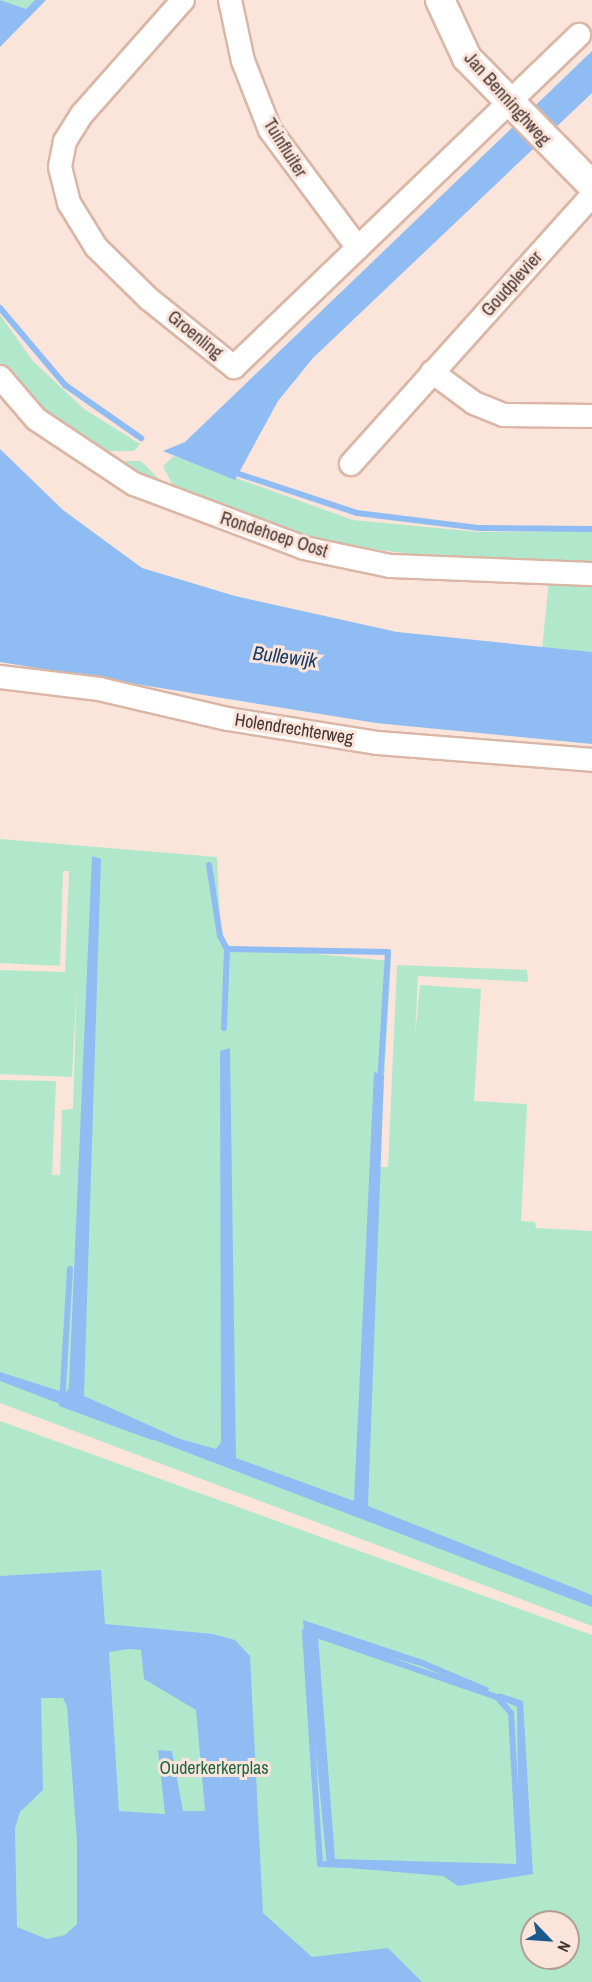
<!DOCTYPE html>
<style>
body{margin:0}
#map{position:relative;width:592px;height:1982px;overflow:hidden;background:#fbe4da;font-family:"Archivo Narrow",sans-serif}
div>[style]{position:absolute}
.green>*{inset:0;background:#b1e8cb}
.water>*{inset:0;background:#8fbdf3}
.stream>*{height:6px;margin:-3px;padding:0 3px;transform-origin:3px;border-radius:3px;background:#8fbdf3}
.roads{filter:drop-shadow(2px 0 #dab6a6) drop-shadow(-2px 0 #dab6a6) drop-shadow(0 2px #dab6a6) drop-shadow(0 -2px #dab6a6)}
.minor>*{height:22px;margin:-11px;padding:0 11px;transform-origin:11px;border-radius:11px;background:#fff}
.tertiary>*{height:28px;margin:-14px;padding:0 14px;transform-origin:14px;border-radius:14px;background:#fff}
span{translate:-50% -50%;white-space:nowrap;text-align:center;line-height:1.15;-webkit-text-stroke:6px #fbe4da;paint-order:stroke}
.street-label{font-size:18px;color:#453630}
.park-label{font-size:18px;color:#1f6647}
.water-label{font-size:20px;color:#143c67;font-style:italic}
.north{position:absolute;left:520px;top:1910px;width:60px;height:60px;box-sizing:border-box;background:#fbe4da;border:2px solid #b29e96;border-radius:50%;rotate:115deg;font-size:16px;font-weight:700;line-height:24px;text-align:center;color:#453630}
.north::after{content:'';display:block;margin:auto;width:21px;height:27px;background:#1b598f;clip-path:polygon(50% 0,100% 100%,50% 72%,0 100%)}
</style>
<div id="map">
<div class="green">
<div style="clip-path:polygon(0 0,35px 0,26px 10px)"></div>
<div style="clip-path:polygon(0 315px,33px 361px,84px 409px,140px 444px,134px 451px,95px 451px,62px 430px,15px 385px,0 365px)"></div>
<div style="clip-path:polygon(174px 456px,353px 520px,479px 532px,592px 531px,592px 565px,490px 564px,308px 541px,175px 490px,163px 466px)"></div>
<div style="clip-path:polygon(107px 461px,141px 461px,164px 484px,161px 487px)"></div>
<div style="clip-path:polygon(549px 581px,592px 582px,592px 652px,542px 649px)"></div>
<div style="clip-path:polygon(0 839px,217px 857px,221px 945px,391px 961px,379px 1167px,388px 1167px,397px 965px,527px 970px,528px 982px,418px 976px,415px 1037px,420px 985px,481px 989px,474px 1101px,527px 1104px,521px 1221px,535px 1222px,536px 1228px,592px 1231px,592px 1626px,0 1403px,0 1080px,56px 1081px,52px 1175px,60px 1175px,62px 1110px,73px 1109px,77px 983px,72px 1077px,0 1074px,0 970px,65px 972px,69px 871px,63px 871px,60px 966px,0 963px)"></div>
<div style="clip-path:polygon(evenodd,0 1421px,592px 1635px,592px 1982px,0 1982px,0 1421px,532px 1922px,568px 1922px,568px 1958px,532px 1958px,532px 1922px)"></div>
</div>
<div class="water">
<div style="clip-path:polygon(0 0,26px 9px,35px 0,46px 0,0 47px)"></div>
<div style="clip-path:polygon(592px 51px,592px 93px,313px 358px,278px 401px,235px 480px,163px 451px,185px 442px)"></div>
<div style="clip-path:polygon(0 449px,63px 510px,142px 568px,235px 596px,397px 632px,592px 652px,592px 744px,376px 723px,0 662px)"></div>
<div style="clip-path:polygon(92px 856px,101px 859px,84px 1396px,180px 1439px,216px 1449px,221px 1442px,220px 1051px,230px 1048px,236px 1458px,354px 1501px,374px 1072px,384px 1076px,368px 1506px,592px 1595px,592px 1607px,0 1381px,0 1372px,66px 1393px,69px 1387px)"></div>
<div style="clip-path:polygon(evenodd,101px 1570px,105px 1624px,213px 1634px,235px 1640px,250px 1656px,263px 1913px,312px 1957px,388px 1948px,422px 1982px,0 1982px,0 1576px,101px 1570px,129px 1649px,141px 1650px,144px 1679px,196px 1710px,205px 1811px,183px 1811px,172px 1751px,158px 1750px,165px 1814px,119px 1811px,109px 1652px,129px 1649px,101px 1570px,41px 1698px,63px 1698px,67px 1707px,77px 1842px,77px 1924px,65px 1935px,47px 1939px,17px 1927px,15px 1828px,20px 1812px,43px 1790px,41px 1698px)"></div>
<div style="clip-path:polygon(303px 1620px,423px 1660px,489px 1688px,487px 1694px,421px 1666px,318px 1637px,335px 1859px,519px 1864px,517px 1707px,499px 1699px,499px 1693px,523px 1701px,533px 1874px,458px 1886px,443px 1876px,327px 1866px)"></div>
</div>
<div class="stream">
<div style="left:0;top:308px;width:101px;rotate:49.8deg"></div>
<div style="left:65px;top:385px;width:93px;rotate:34.9deg"></div>
<div style="left:239px;top:474px;width:124px;rotate:18.3deg"></div>
<div style="left:357px;top:513px;width:124px;rotate:7deg"></div>
<div style="left:480px;top:528px;width:112px;rotate:0.5deg"></div>
<div style="left:209px;top:865px;width:72px;rotate:81.2deg"></div>
<div style="left:220px;top:936px;width:15px;rotate:62deg"></div>
<div style="left:227px;top:949px;width:79px;rotate:92.2deg"></div>
<div style="left:227px;top:949px;width:161px;rotate:1.1deg"></div>
<div style="left:388px;top:952px;width:130px;rotate:93.5deg"></div>
<div style="left:70px;top:1269px;width:135px;rotate:93.4deg"></div>
<div style="left:62px;top:1404px;width:96px;rotate:20.1deg"></div>
<div style="left:305px;top:1631px;width:203px;rotate:19deg"></div>
<div style="left:497px;top:1697px;width:21px;rotate:49deg"></div>
<div style="left:511px;top:1713px;width:159px;rotate:86.8deg"></div>
<div style="left:520px;top:1872px;width:200px;rotate:-177.7deg"></div>
<div style="left:320px;top:1864px;width:233px;rotate:-93.7deg"></div>
</div>
<div class="roads">
<div class="minor">
<div style="left:183px;top:0;width:152px;rotate:131.5deg"></div>
<div style="left:82px;top:114px;width:32px;rotate:122deg"></div>
<div style="left:65px;top:141px;width:26px;rotate:101deg"></div>
<div style="left:60px;top:167px;width:37px;rotate:76deg"></div>
<div style="left:69px;top:203px;width:52px;rotate:58.5deg"></div>
<div style="left:96px;top:247px;width:74px;rotate:44.5deg"></div>
<div style="left:149px;top:299px;width:109px;rotate:38.7deg"></div>
<div style="left:234px;top:367px;width:479px;rotate:-43.9deg"></div>
<div style="left:230px;top:0;width:62px;rotate:78deg"></div>
<div style="left:243px;top:61px;width:74px;rotate:68.6deg"></div>
<div style="left:270px;top:130px;width:147px;rotate:53.3deg"></div>
<div style="left:432px;top:372px;width:52px;rotate:36.4deg"></div>
<div style="left:474px;top:403px;width:32px;rotate:22deg"></div>
<div style="left:504px;top:415px;width:88px;rotate:0.7deg"></div>
<div style="left:0;top:377px;width:55px;rotate:49.4deg"></div>
<div style="left:36px;top:419px;width:118px;rotate:33.6deg"></div>
<div style="left:134px;top:484px;width:182px;rotate:20.6deg"></div>
<div style="left:304px;top:548px;width:88px;rotate:11.8deg"></div>
<div style="left:390px;top:566px;width:202px;rotate:2.3deg"></div>
<div style="left:351px;top:464px;width:361px;rotate:-48.1deg"></div>
<div style="left:0;top:677px;width:100px;rotate:6.9deg"></div>
<div style="left:99px;top:689px;width:132px;rotate:13.1deg"></div>
<div style="left:228px;top:719px;width:152px;rotate:9.1deg"></div>
<div style="left:378px;top:743px;width:215px;rotate:4.5deg"></div>
</div>
<div class="tertiary">
<div style="left:440px;top:0;width:64px;rotate:65deg"></div>
<div style="left:467px;top:58px;width:178px;rotate:45.5deg"></div>
</div>
</div>
<div class="street-label">
<span style="left:507px;top:99px;rotate:48deg">Jan Benninghweg</span>
<span style="left:285px;top:148px;rotate:58deg">Tuinfluiter</span>
<span style="left:512px;top:284px;rotate:-48deg">Goudplevier</span>
<span style="left:195px;top:335px;rotate:39deg">Groenling</span>
<span style="left:274px;top:535px;rotate:18deg">Rondehoep Oost</span>
<span style="left:294px;top:729px;rotate:9deg">Holendrechterweg</span>
</div>
<div class="park-label">
<span style="left:214px;top:1768px">Ouderkerkerplas</span>
</div>
<div class="water-label">
<span style="left:285px;top:656px;rotate:7deg">Bullewijk</span>
</div>
<div class="north">N</div>
</div>
